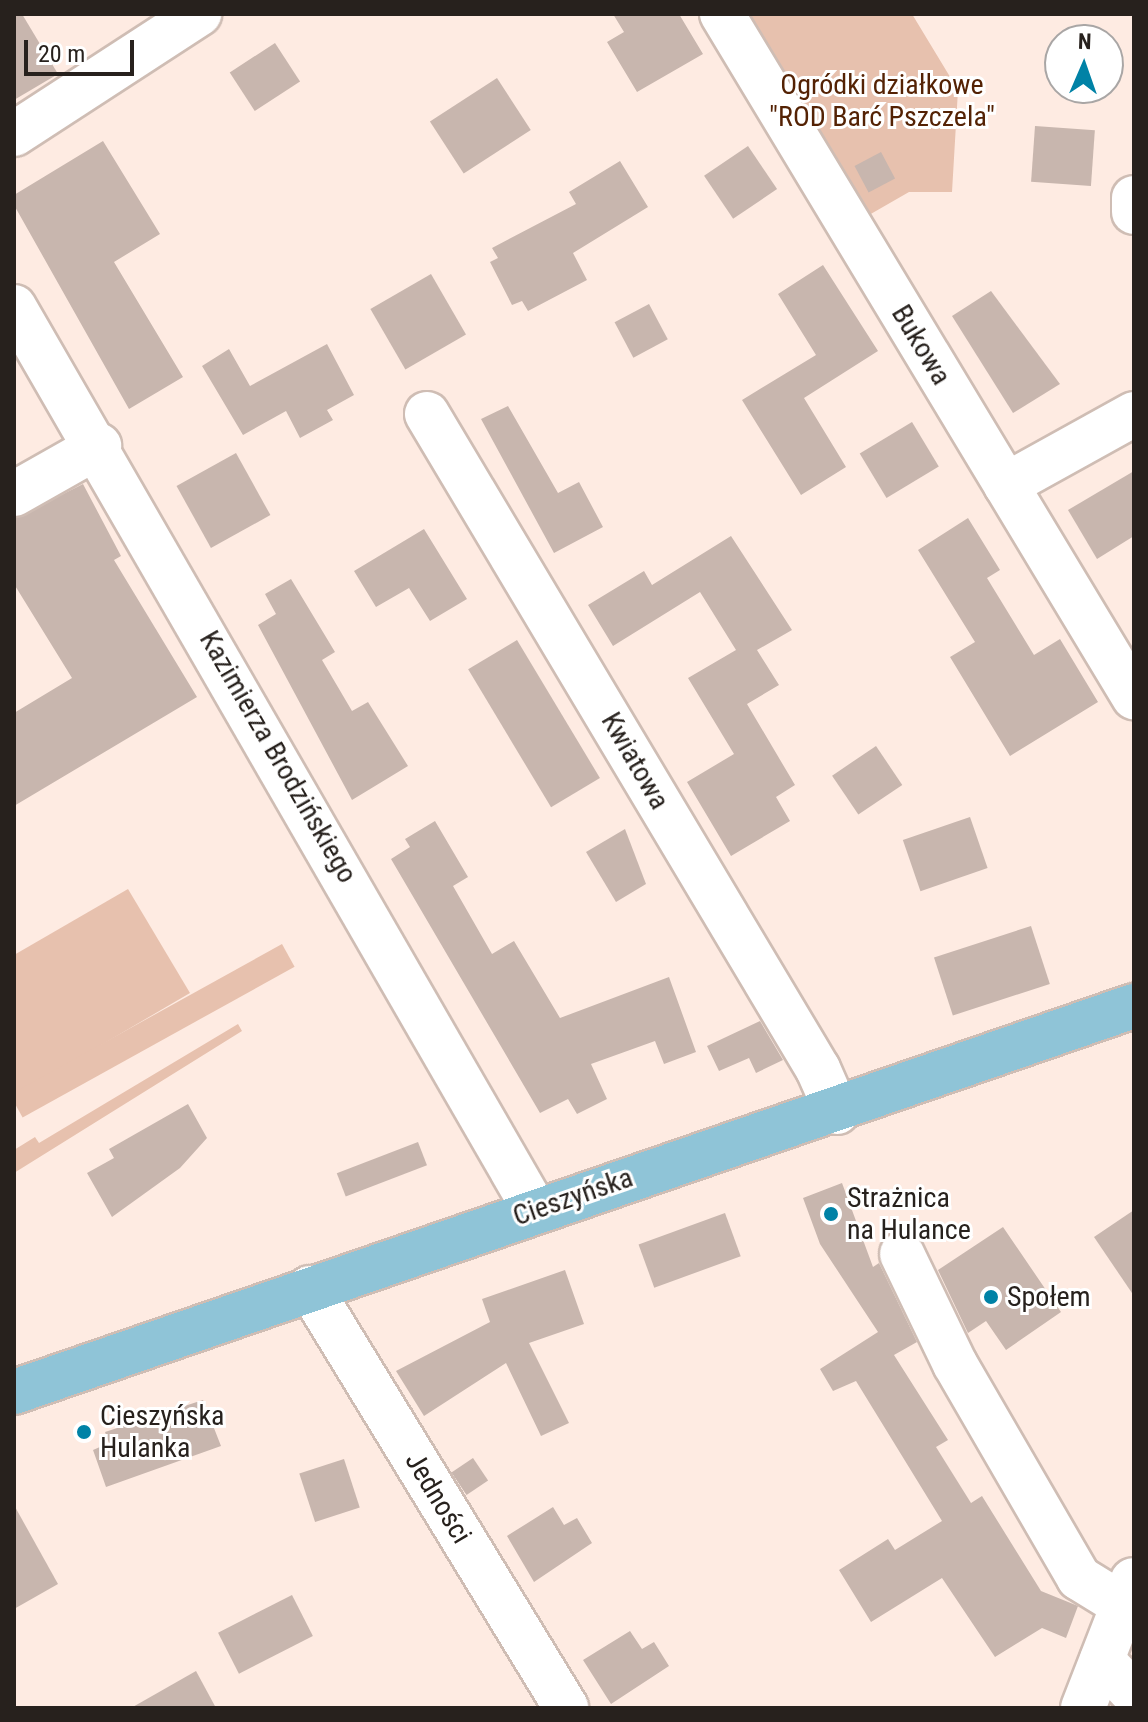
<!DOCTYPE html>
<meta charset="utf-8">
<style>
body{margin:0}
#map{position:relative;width:1148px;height:1722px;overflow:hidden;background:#feebe2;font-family:"Roboto Condensed",sans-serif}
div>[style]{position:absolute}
.green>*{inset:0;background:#e7c1ae;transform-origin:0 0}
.building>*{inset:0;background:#c8b6ae;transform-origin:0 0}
.roads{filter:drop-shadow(2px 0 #cfbdb4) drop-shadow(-2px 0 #cfbdb4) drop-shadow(0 2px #cfbdb4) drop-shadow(0 -2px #cfbdb4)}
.minor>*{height:44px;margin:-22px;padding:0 22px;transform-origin:22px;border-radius:22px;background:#fff}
.major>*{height:44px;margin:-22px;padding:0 22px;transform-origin:22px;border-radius:22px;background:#8fc4d7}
.dots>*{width:22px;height:22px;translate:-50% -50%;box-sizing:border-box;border:4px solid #fff;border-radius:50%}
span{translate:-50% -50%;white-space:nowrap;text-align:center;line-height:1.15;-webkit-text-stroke:6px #fff;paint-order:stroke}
.park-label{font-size:28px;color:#542204}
.street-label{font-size:28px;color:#27211d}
.poi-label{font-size:28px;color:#27211d}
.left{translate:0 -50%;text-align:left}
.frame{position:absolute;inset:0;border:16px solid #27211d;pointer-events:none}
.north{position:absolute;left:1044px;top:24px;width:80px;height:80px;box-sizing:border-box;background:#fff;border:2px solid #a9a6a5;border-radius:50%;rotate:2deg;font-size:22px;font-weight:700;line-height:32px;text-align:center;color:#27211d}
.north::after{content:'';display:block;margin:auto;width:28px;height:36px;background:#0082a6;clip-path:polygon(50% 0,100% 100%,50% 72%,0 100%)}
.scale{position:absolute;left:24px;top:40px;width:110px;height:36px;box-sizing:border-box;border:4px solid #27211d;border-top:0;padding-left:10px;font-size:24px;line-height:28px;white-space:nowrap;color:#27211d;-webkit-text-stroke:6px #fff;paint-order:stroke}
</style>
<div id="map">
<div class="green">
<div style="clip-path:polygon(749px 14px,912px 14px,958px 90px,952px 192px,909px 192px,869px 215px)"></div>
<div style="clip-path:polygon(128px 889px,190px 993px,14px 1096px,14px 955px)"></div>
<div style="left:282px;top:944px;width:26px;height:311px;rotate:61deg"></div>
<div style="clip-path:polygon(238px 1024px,242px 1031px,14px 1173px,14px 1150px,35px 1137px,39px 1143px)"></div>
</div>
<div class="building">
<div style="clip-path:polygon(14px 14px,22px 14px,58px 74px,14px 100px)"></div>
<div style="clip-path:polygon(613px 14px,679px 14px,703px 54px,637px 92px,607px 42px,624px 32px)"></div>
<div style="left:275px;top:43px;width:46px;height:54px;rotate:57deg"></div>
<div style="left:497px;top:78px;width:62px;height:80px;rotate:57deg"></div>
<div style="left:1035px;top:126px;width:60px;height:56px;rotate:4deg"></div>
<div style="clip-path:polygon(103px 141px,160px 234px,114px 262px,183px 377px,129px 409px,14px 205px,14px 195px)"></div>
<div style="left:748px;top:146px;width:52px;height:53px;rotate:56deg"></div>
<div style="left:881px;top:152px;width:30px;height:30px;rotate:62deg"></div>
<div style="clip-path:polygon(620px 161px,648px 207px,573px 253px,587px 280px,528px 311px,522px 301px,512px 305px,490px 262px,498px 258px,492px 248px,576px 204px,569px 192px)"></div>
<div style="clip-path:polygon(823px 265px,878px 351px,804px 398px,846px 467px,801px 495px,742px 400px,816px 355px,778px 294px)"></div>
<div style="left:431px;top:274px;width:70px;height:70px;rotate:60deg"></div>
<div style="clip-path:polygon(991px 291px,1060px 384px,1013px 413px,952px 316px)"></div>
<div style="left:649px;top:304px;width:40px;height:39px;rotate:62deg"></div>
<div style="clip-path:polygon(327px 344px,354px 395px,327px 410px,333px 420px,300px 438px,286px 411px,243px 435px,202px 366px,229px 349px,250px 386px)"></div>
<div style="clip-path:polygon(508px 406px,558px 493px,579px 482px,603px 527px,554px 553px,481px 419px)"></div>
<div style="left:912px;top:422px;width:52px;height:61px;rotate:59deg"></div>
<div style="left:236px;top:453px;width:71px;height:68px;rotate:61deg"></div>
<div style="clip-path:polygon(1134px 471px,1134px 536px,1097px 559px,1068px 510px)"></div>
<div style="clip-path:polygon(83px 484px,121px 556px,114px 560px,197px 697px,14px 806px,14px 713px,72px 678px,14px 584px,14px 519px)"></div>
<div style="clip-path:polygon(968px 518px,1000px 570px,987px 578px,1034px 655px,1060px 639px,1098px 702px,1010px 756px,950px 657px,975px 642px,918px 550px)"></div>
<div style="clip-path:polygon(424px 529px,467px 599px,430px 621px,409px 588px,376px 607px,354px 571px)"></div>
<div style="clip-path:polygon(731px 536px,792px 630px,757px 650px,779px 685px,747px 704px,795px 785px,776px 797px,790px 821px,731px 856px,687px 782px,734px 754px,688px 678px,736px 650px,700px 592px,613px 646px,588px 605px,644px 571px,652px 585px)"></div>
<div style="clip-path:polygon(291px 579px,335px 652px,322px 660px,352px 711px,368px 702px,408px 766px,352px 800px,258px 625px,276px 614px,265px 594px)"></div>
<div style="left:517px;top:640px;width:161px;height:57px;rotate:59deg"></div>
<div style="left:876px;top:746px;width:47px;height:53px;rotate:56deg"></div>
<div style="left:970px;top:817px;width:54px;height:71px;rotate:71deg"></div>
<div style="clip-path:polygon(435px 821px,468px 877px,453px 886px,492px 954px,514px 941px,560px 1018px,669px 977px,696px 1052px,664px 1064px,655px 1041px,591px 1064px,607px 1099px,577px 1114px,568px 1099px,540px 1113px,391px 859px,410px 847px,405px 839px)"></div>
<div style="clip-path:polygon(625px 829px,646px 884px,616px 902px,586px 852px)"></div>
<div style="left:1031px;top:926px;width:61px;height:102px;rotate:72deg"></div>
<div style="clip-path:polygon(760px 1021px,783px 1060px,756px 1073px,749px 1058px,719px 1071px,707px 1046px)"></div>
<div style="clip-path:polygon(188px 1104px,207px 1138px,180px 1168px,112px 1217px,87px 1173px,114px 1158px,109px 1149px)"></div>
<div style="left:418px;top:1142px;width:25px;height:87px;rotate:69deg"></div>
<div style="clip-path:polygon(842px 1183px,873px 1267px,879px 1263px,917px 1342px,894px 1355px,948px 1440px,936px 1447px,971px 1503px,982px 1496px,1041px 1591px,1078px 1606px,1066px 1638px,1042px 1628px,995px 1657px,942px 1578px,871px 1622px,839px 1570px,888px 1539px,895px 1550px,942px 1521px,856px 1381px,833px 1391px,820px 1369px,878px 1332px,820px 1244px,803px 1198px)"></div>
<div style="clip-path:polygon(1134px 1210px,1134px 1296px,1094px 1237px)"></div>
<div style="left:725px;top:1213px;width:46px;height:92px;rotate:70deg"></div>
<div style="clip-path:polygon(1003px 1227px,1061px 1312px,1006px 1350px,986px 1321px,968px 1333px,938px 1270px)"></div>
<div style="clip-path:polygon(565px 1270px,584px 1324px,529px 1343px,569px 1423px,541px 1436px,506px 1363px,424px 1416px,396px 1371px,490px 1322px,482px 1299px)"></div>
<div style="clip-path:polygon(203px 1400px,221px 1446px,106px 1487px,93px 1450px,109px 1443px,105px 1432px)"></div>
<div style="left:473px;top:1458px;width:27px;height:26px;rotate:56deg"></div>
<div style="left:344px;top:1459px;width:51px;height:47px;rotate:72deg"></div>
<div style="clip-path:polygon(14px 1505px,58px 1584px,14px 1609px)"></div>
<div style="clip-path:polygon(553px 1507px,564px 1525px,577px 1518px,592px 1543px,534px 1582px,507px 1536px)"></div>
<div style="left:292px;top:1595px;width:46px;height:83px;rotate:63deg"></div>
<div style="clip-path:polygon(630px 1631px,642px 1649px,654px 1642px,669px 1666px,611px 1704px,583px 1660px)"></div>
<div style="clip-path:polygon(196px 1671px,216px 1708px,131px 1708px)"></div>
</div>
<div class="roads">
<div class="minor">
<div style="left:722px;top:14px;width:798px;rotate:58.9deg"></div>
<div style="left:14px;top:134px;width:221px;rotate:-33deg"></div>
<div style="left:1134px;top:198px;width:14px;rotate:90deg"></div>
<div style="left:14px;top:307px;width:1043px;rotate:60.02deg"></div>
<div style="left:427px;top:414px;width:763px;rotate:59.17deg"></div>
<div style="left:818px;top:1069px;width:47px;rotate:66.2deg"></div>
<div style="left:1006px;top:485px;width:146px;rotate:-29deg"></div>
<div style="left:14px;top:494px;width:98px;rotate:-29.5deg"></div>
<div style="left:902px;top:1254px;width:122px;rotate:64.3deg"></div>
<div style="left:955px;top:1364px;width:247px;rotate:59.9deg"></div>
<div style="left:1079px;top:1578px;width:52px;rotate:31.5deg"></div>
<div style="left:310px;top:1288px;width:492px;rotate:58.6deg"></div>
<div style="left:1102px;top:1660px;width:47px;rotate:46.7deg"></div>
<div style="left:1083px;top:1708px;width:137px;rotate:-68.7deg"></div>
</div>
<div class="major">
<div style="left:14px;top:1392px;width:1185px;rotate:-19.02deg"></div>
</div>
</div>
<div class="dots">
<div style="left:831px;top:1214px;background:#0082a6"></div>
<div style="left:991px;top:1297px;background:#0082a6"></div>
<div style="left:84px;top:1432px;background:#0082a6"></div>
</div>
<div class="park-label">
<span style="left:882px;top:101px">Ogródki działkowe<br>"ROD Barć Pszczela"</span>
</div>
<div class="street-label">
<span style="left:921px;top:345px;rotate:59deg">Bukowa</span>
<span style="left:278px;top:757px;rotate:60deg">Kazimierza Brodzińskiego</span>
<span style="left:635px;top:761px;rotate:60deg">Kwiatowa</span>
<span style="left:573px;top:1197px;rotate:-19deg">Cieszyńska</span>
<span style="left:438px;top:1498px;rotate:59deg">Jedności</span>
</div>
<div class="poi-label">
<span class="left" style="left:847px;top:1214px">Strażnica<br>na Hulance</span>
<span class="left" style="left:1007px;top:1297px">Społem</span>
<span class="left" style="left:100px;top:1432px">Cieszyńska<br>Hulanka</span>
</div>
<div class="frame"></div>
<div class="north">N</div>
<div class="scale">20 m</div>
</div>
